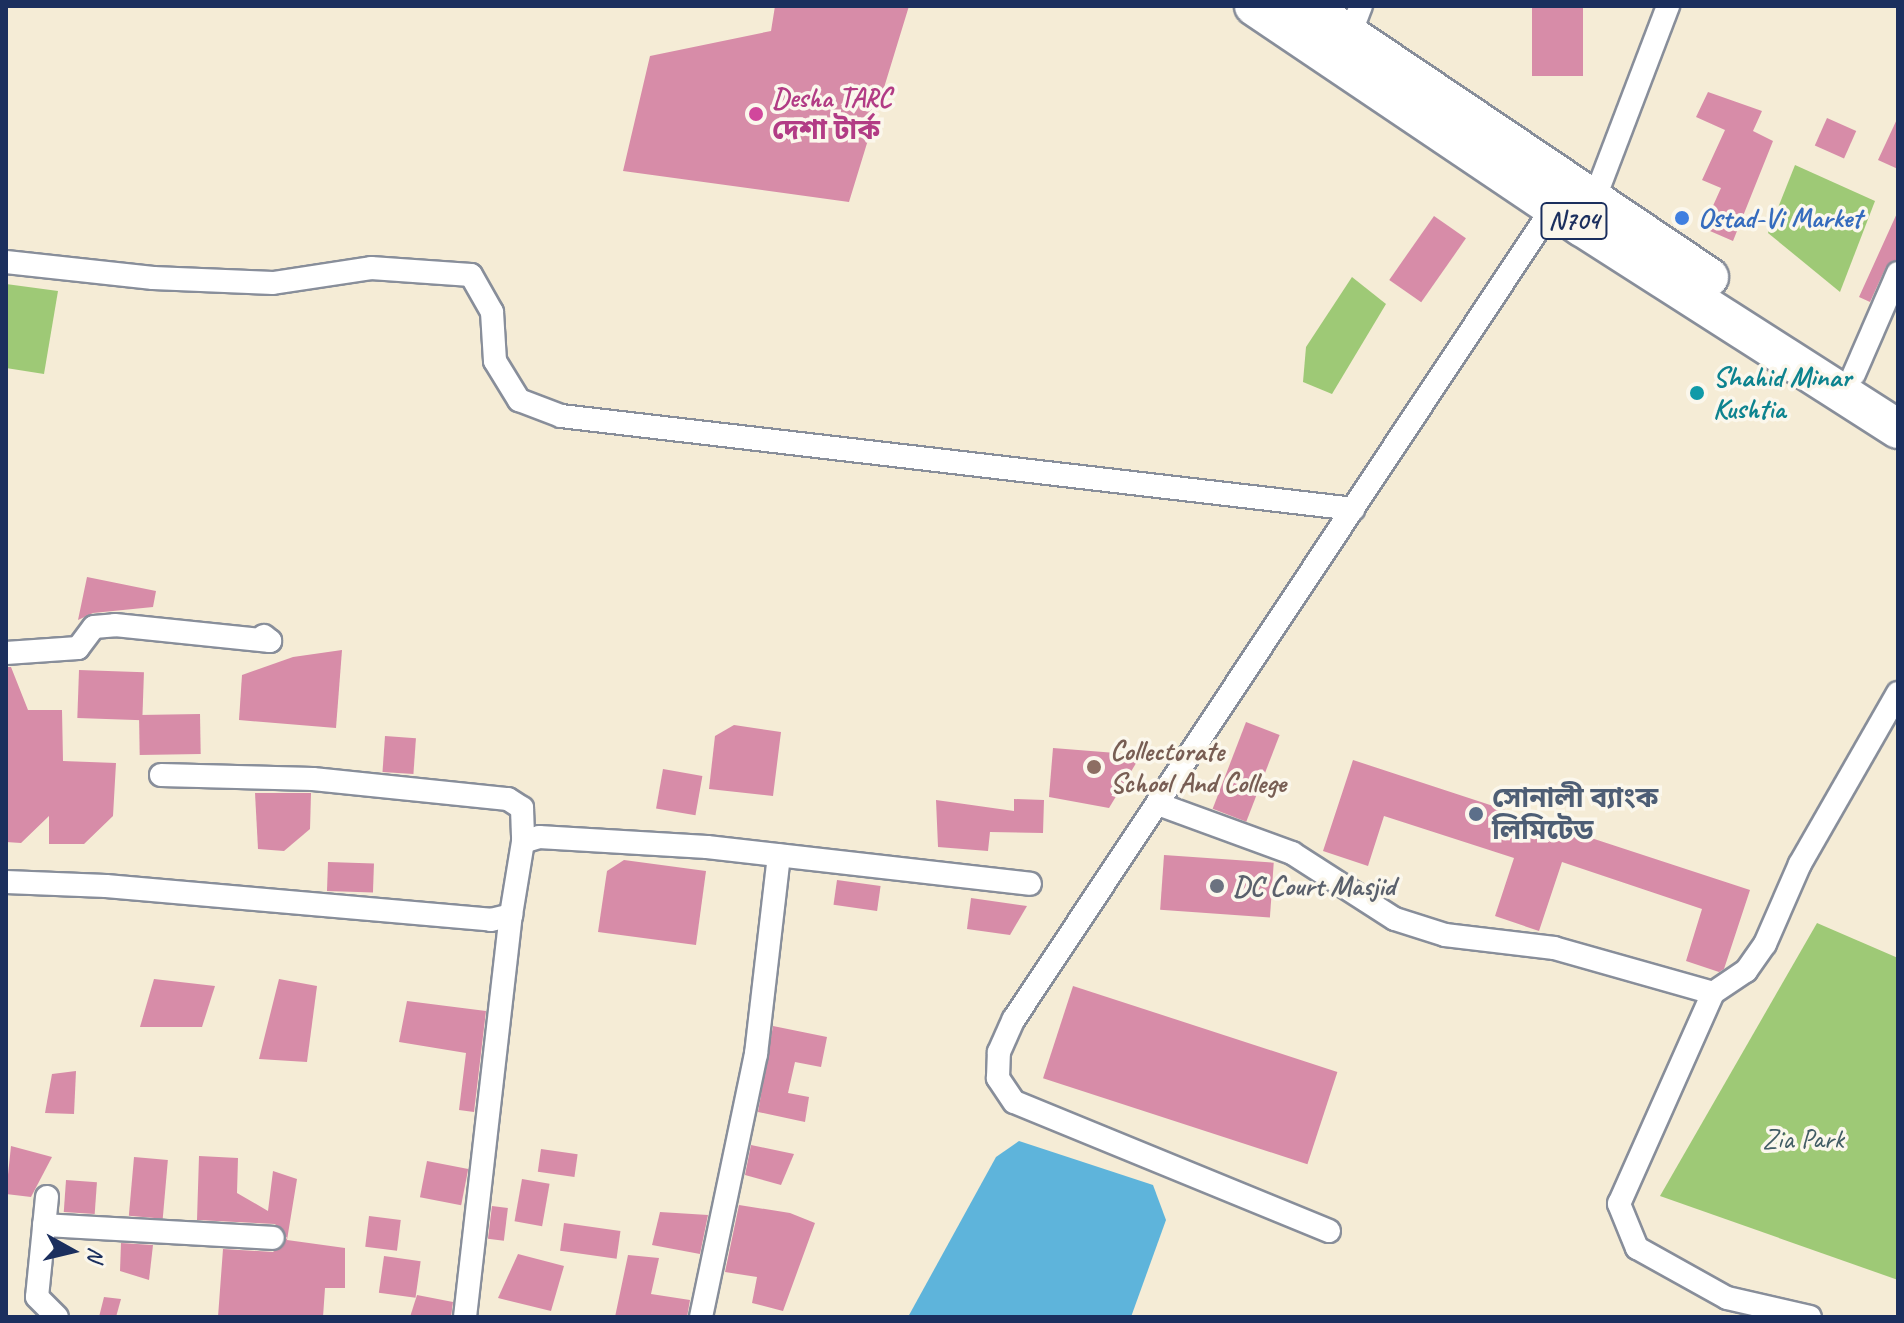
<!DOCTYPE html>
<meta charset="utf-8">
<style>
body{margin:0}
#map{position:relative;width:1904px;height:1323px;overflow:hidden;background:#f5ecd6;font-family:Caveat,"Noto Sans Bengali",sans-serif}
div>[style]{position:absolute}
.green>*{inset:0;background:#9ec976}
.water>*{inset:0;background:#5eb4db}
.building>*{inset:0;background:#d78ca8;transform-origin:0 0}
.roads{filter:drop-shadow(2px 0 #888e9a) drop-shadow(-2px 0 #888e9a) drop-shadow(0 2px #888e9a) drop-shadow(0 -2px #888e9a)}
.minor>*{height:22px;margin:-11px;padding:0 11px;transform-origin:11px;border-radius:11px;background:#fff}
.trunk>*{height:38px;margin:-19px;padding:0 19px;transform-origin:19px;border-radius:19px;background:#fff}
.dots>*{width:22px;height:22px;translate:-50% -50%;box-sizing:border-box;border:4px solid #fbf7ec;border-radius:50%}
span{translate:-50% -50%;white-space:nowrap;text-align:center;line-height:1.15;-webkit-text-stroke:7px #fbf7ec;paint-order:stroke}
.shield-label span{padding:2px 6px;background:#fbf7ec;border:2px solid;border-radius:6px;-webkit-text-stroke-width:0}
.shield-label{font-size:26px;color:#1b2f5e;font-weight:700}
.hotel-label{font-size:28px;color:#b23c85;font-weight:700}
.left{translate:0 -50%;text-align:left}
.shop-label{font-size:28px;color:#366cbe;font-weight:700}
.culture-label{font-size:28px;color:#0d838f;font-weight:700}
.education-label{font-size:28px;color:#785e54;font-weight:700}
.service-label{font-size:28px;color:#4e5e75;font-weight:700}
.worship-label{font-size:28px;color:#5b616d;font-weight:700}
.park-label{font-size:28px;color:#425d65}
.frame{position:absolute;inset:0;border:8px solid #1b2f5e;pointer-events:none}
.north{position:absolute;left:32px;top:1211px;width:80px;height:80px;-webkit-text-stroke:6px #fbf7ec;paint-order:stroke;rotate:98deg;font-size:22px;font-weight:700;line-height:32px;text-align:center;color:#1b2f5e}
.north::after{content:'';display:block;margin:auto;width:28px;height:36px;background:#1b2f5e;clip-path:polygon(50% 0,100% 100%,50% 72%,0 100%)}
</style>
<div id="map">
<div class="green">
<div style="clip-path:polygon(1795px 165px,1875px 201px,1840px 292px,1768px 233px)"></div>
<div style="clip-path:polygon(1352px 277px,1386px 304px,1332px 394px,1303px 382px,1306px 347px)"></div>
<div style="clip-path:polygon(6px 284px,58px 291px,44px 374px,6px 368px)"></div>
<div style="clip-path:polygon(1817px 923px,1898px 958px,1898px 1280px,1660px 1196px)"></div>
</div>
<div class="water">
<div style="clip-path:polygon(1019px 1141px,1153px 1185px,1166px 1220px,1131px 1317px,908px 1317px,996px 1157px)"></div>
</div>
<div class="building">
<div style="clip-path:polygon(775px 6px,909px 6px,849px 202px,623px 171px,650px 56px,771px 31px)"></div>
<div style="left:1532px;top:6px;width:51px;height:70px"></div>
<div style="clip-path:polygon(1708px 92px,1762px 111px,1753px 131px,1773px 141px,1733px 241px,1703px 228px,1721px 188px,1702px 180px,1725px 130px,1696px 117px)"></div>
<div style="clip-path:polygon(1898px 117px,1898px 169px,1878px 160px)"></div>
<div style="left:1827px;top:118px;width:32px;height:30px;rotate:24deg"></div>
<div style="clip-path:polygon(1898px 211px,1898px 259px,1886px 267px,1870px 302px,1859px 297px)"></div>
<div style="left:1434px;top:216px;width:39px;height:78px;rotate:35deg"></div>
<div style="clip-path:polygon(87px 577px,156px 591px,153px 607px,93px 613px,78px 620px)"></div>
<div style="clip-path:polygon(342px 650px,336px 728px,239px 720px,242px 675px,293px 657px)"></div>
<div style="clip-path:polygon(6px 667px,11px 667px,28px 710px,62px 710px,63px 761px,116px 763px,113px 816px,84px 844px,49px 844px,49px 816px,21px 843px,6px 842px)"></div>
<div style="left:79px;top:670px;width:65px;height:48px;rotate:2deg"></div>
<div style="left:200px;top:714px;width:40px;height:61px;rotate:89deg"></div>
<div style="left:1246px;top:722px;width:36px;height:93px;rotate:21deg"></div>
<div style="clip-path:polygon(734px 725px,781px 732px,773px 796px,709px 789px,715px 736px)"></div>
<div style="left:385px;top:736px;width:31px;height:36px;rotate:4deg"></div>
<div style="clip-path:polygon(1053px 748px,1141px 755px,1109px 808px,1049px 797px)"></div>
<div style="clip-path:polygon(1353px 760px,1750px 890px,1724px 969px,1719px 972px,1686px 961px,1702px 909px,1562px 862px,1539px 931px,1495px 916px,1514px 858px,1384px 816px,1368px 866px,1323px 851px)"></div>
<div style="left:663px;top:769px;width:40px;height:40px;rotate:10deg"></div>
<div style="clip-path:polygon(255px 793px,311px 793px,310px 829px,284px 851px,258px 849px)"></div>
<div style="clip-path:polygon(1014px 799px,1044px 800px,1043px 833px,990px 832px,988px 851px,938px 847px,936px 800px,1014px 811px)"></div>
<div style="left:1164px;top:855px;width:110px;height:55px;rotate:4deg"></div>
<div style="clip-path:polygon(624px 860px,706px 871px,696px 945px,598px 932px,607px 871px)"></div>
<div style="left:328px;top:862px;width:46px;height:29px;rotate:2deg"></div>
<div style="left:837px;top:880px;width:44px;height:25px;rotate:8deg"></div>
<div style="clip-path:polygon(971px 898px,1027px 906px,1010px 935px,967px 929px)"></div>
<div style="clip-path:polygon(154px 979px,215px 986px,202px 1027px,140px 1027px)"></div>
<div style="clip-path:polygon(279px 979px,317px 986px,307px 1062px,259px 1059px)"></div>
<div style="left:1073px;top:986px;width:278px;height:97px;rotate:18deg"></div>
<div style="clip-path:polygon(407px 1001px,486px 1011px,474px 1112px,459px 1110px,466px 1053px,399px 1042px)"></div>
<div style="clip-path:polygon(773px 1026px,827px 1037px,821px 1067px,795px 1062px,788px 1093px,809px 1097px,805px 1122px,758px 1112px)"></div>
<div style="clip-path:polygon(76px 1071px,74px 1114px,45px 1113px,52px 1074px)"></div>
<div style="clip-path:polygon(751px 1145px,794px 1154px,781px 1185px,745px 1175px)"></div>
<div style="clip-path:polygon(11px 1146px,52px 1157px,31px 1197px,6px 1194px)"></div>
<div style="left:541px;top:1149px;width:37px;height:23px;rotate:8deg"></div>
<div style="clip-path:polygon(199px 1156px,238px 1158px,237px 1193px,268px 1211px,273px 1171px,297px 1179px,287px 1240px,345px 1248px,345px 1288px,325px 1288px,323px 1317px,218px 1317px,223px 1249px,273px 1252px,287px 1238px,275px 1224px,197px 1220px)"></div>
<div style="left:134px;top:1157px;width:34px;height:59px;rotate:5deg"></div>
<div style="left:427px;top:1161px;width:42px;height:37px;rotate:11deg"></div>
<div style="left:522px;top:1179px;width:28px;height:43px;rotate:10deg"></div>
<div style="left:66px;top:1180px;width:31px;height:32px;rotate:4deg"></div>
<div style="clip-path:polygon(739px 1205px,790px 1213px,815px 1223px,783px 1311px,752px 1303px,757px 1277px,725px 1272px)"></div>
<div style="left:492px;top:1206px;width:16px;height:33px;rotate:7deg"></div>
<div style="clip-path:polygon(660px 1212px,708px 1215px,700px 1254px,652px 1245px)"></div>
<div style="left:369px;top:1216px;width:32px;height:31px;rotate:7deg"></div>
<div style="left:564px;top:1223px;width:57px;height:28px;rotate:8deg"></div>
<div style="clip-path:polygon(121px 1243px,153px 1245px,149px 1280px,120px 1271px)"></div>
<div style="clip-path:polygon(518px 1254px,564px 1266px,551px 1311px,498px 1298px)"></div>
<div style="clip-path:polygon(628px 1255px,659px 1258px,651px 1294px,690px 1300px,687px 1317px,615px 1317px)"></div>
<div style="left:384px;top:1256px;width:37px;height:37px;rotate:8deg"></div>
<div style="clip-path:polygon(417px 1295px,453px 1302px,451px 1317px,410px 1317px)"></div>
<div style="clip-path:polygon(104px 1297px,121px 1299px,116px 1317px,99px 1317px)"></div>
</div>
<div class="roads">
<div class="minor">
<div style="left:1349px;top:37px;width:33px;rotate:-69deg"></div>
<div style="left:1594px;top:200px;width:208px;rotate:-69.1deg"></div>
<div style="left:6px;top:262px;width:148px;rotate:6.2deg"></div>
<div style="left:153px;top:278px;width:120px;rotate:2.4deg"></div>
<div style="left:273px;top:283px;width:99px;rotate:-8.7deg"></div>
<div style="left:371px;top:268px;width:100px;rotate:4deg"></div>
<div style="left:471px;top:275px;width:43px;rotate:60.4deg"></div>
<div style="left:492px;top:312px;width:49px;rotate:86.5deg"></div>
<div style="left:495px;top:361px;width:46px;rotate:58.4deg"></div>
<div style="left:519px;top:400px;width:45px;rotate:20.9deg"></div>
<div style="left:561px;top:416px;width:798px;rotate:6.69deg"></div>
<div style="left:1854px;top:374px;width:110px;rotate:-66.5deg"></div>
<div style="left:6px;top:653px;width:72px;rotate:-4deg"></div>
<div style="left:78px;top:648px;width:26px;rotate:-53deg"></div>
<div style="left:94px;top:627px;width:21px;rotate:-5deg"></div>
<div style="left:115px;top:625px;width:156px;rotate:5.9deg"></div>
<div style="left:270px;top:641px;width:8px;rotate:-140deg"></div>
<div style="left:161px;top:775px;width:152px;rotate:1.5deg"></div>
<div style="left:313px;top:779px;width:196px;rotate:5.9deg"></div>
<div style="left:508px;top:799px;width:17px;rotate:33deg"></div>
<div style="left:522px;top:808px;width:34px;rotate:88deg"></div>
<div style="left:1158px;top:804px;width:143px;rotate:20.1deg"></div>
<div style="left:1292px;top:853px;width:122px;rotate:32.7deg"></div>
<div style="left:1395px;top:919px;width:52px;rotate:17.7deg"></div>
<div style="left:1445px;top:935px;width:110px;rotate:6.8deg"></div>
<div style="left:1554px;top:948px;width:165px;rotate:15.8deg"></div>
<div style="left:6px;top:882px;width:100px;rotate:2.3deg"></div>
<div style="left:106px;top:886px;width:386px;rotate:5deg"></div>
<div style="left:491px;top:920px;width:21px;rotate:-14deg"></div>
<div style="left:511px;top:915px;width:74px;rotate:-80.7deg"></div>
<div style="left:523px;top:842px;width:17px;rotate:-17deg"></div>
<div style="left:539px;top:837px;width:168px;rotate:3.4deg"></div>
<div style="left:707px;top:847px;width:325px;rotate:6.5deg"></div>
<div style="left:47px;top:1197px;width:100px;rotate:95.7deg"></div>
<div style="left:37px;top:1297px;width:28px;rotate:45deg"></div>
<div style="left:44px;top:1225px;width:229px;rotate:3.2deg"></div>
<div style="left:1329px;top:1231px;width:340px;rotate:-157.7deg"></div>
<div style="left:1014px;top:1102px;width:29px;rotate:-124deg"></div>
<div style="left:998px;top:1078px;width:26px;rotate:-88deg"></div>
<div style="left:999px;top:1052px;width:36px;rotate:-66deg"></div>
<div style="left:1014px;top:1019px;width:982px;rotate:-56.42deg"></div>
<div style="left:465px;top:1317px;width:405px;rotate:-83.5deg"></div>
<div style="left:701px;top:1317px;width:269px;rotate:-78.2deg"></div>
<div style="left:756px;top:1054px;width:200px;rotate:-83.4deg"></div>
<div style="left:1810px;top:1317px;width:85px;rotate:-167.1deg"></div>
<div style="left:1727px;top:1298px;width:103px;rotate:-150.9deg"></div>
<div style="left:1637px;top:1248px;width:48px;rotate:-112.2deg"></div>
<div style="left:1619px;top:1204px;width:231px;rotate:-66deg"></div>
<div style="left:1713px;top:993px;width:40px;rotate:-34deg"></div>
<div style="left:1746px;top:971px;width:33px;rotate:-55deg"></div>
<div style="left:1765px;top:944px;width:87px;rotate:-66.4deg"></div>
<div style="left:1800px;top:864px;width:197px;rotate:-60.2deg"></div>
</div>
<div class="trunk">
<div style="left:1254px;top:6px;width:396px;rotate:34deg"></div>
<div style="left:1582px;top:227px;width:375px;rotate:32.6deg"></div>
<div style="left:1307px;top:6px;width:485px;rotate:34deg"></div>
</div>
</div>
<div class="dots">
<div style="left:756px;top:114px;background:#d1479c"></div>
<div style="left:1682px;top:218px;background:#3f7fe0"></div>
<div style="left:1697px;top:393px;background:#0f9aa8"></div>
<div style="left:1094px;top:767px;background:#8d6e63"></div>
<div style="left:1476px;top:814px;background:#5c6f8a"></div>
<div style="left:1217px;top:886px;background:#6b7280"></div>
</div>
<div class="shield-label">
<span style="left:1574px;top:221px">N704</span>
</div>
<div class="hotel-label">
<span class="left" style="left:772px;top:114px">Desha TARC<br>দেশা টার্ক</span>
</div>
<div class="shop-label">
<span class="left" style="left:1698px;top:218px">Ostad-Vi Market</span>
</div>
<div class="culture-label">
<span class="left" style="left:1713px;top:393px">Shahid Minar<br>Kushtia</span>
</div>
<div class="education-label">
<span class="left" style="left:1110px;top:767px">Collectorate<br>School And College</span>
</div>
<div class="service-label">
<span class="left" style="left:1492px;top:814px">সোনালী ব্যাংক<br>লিমিটেড</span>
</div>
<div class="worship-label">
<span class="left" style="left:1233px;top:886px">DC Court Masjid</span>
</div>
<div class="park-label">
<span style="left:1803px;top:1139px">Zia Park</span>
</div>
<div class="frame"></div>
<div class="north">N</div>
</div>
